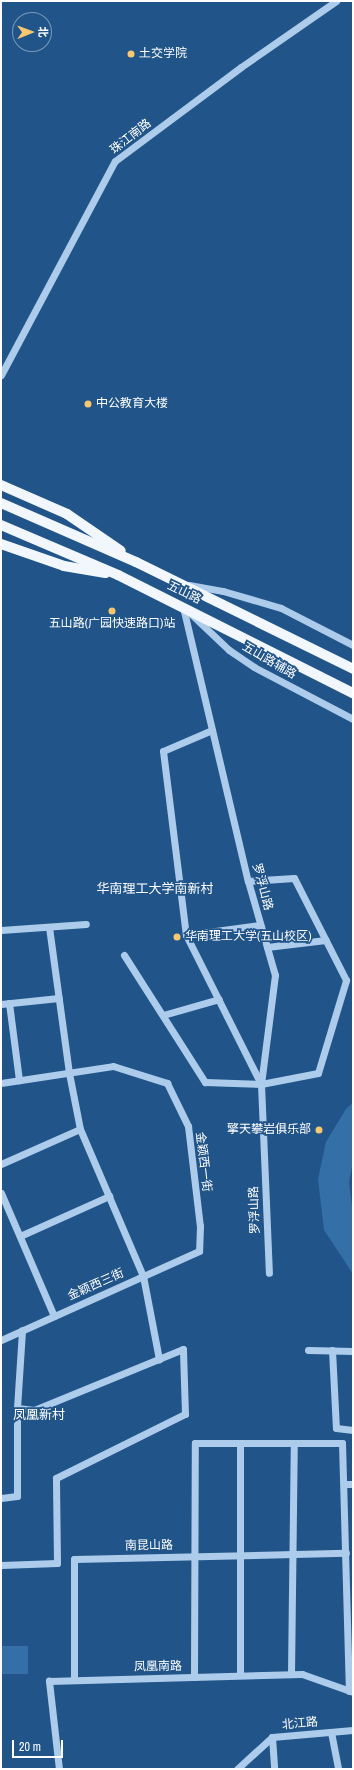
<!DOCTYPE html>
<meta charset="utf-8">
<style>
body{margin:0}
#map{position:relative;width:354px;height:1770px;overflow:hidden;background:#21558a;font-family:"Archivo Narrow","Noto Sans SC",sans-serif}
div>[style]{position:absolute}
.green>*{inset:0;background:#356fa7;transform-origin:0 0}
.minor>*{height:7px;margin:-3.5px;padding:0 3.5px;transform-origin:3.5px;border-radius:3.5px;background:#adcceb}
.major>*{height:10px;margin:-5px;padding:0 5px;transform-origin:5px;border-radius:5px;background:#f2f7fe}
.dots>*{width:11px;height:11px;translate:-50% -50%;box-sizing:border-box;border:2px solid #21558a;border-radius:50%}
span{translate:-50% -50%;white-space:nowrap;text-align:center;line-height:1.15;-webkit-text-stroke:3.5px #21558a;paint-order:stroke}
.poi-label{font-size:12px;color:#fff}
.left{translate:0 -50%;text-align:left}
.right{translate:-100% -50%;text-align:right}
.street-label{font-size:12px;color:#fff}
.neighbourhood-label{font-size:13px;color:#fff}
.frame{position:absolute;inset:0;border:2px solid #fff;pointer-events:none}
.north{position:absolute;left:12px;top:12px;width:40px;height:40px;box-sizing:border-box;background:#21558a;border:1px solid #7a99b9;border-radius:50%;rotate:89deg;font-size:11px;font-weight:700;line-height:16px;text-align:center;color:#fff}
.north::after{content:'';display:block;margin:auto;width:14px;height:18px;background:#f7c86f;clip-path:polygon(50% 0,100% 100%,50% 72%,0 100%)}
.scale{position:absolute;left:12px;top:1740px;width:51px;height:18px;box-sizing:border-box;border:2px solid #fff;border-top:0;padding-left:5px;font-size:12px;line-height:14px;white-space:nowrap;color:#fff;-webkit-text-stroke:3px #21558a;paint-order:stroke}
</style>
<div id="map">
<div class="green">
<div style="clip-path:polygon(353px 1103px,353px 1161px,349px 1182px,353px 1215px,353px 1274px,324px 1230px,318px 1179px,326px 1142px,346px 1109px)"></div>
<div style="left:1px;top:1646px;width:27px;height:28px"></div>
</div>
<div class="minor">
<div style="left:1px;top:375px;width:242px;rotate:-62deg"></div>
<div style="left:115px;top:161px;width:157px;rotate:-36.7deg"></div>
<div style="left:241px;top:67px;width:116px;rotate:-34.8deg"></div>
<div style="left:189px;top:585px;width:35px;rotate:10deg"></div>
<div style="left:223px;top:591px;width:60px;rotate:16.3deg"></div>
<div style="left:281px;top:608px;width:81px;rotate:27.2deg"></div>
<div style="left:183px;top:607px;width:282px;rotate:76.7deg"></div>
<div style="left:248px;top:881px;width:98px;rotate:74deg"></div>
<div style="left:275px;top:975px;width:110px;rotate:97.3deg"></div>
<div style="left:261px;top:1084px;width:189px;rotate:87.6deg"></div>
<div style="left:191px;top:614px;width:52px;rotate:43.5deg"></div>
<div style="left:229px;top:650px;width:30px;rotate:34deg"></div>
<div style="left:254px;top:667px;width:112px;rotate:27.7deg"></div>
<div style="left:212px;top:730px;width:53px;rotate:156.8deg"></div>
<div style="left:163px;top:751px;width:185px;rotate:82.9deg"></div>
<div style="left:186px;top:935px;width:167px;rotate:63.3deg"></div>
<div style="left:49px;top:927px;width:147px;rotate:82.2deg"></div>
<div style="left:69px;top:1073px;width:57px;rotate:78.9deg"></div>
<div style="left:80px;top:1129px;width:160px;rotate:66.8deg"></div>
<div style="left:143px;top:1276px;width:85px;rotate:79.1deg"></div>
<div style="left:1px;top:930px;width:85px;rotate:-4deg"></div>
<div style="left:186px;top:935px;width:75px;rotate:-7.7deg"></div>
<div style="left:267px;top:947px;width:59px;rotate:-6.8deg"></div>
<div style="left:124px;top:955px;width:151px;rotate:57.5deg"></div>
<div style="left:205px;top:1082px;width:56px;rotate:2deg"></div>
<div style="left:261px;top:1084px;width:58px;rotate:-10.9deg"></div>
<div style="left:318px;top:1073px;width:97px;rotate:-73.2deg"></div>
<div style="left:346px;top:980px;width:114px;rotate:-117deg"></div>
<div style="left:294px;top:878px;width:46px;rotate:176.3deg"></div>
<div style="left:9px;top:1003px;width:78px;rotate:82.6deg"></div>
<div style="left:1px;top:1004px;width:58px;rotate:-5.9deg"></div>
<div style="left:163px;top:1015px;width:58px;rotate:-15.9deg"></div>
<div style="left:1px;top:1083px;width:113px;rotate:-8.6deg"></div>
<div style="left:113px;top:1066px;width:57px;rotate:17.5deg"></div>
<div style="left:167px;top:1083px;width:48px;rotate:64deg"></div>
<div style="left:188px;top:1126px;width:101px;rotate:83.2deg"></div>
<div style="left:200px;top:1226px;width:25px;rotate:92deg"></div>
<div style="left:199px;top:1251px;width:217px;rotate:155.8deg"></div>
<div style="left:1px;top:1164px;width:86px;rotate:-23.9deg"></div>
<div style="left:1px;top:1193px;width:134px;rotate:66.7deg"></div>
<div style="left:20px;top:1236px;width:98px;rotate:-24.2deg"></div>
<div style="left:308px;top:1350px;width:45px;rotate:1.3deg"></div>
<div style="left:332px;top:1350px;width:78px;rotate:87.1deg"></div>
<div style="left:336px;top:1428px;width:17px;rotate:7deg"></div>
<div style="left:344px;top:1484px;width:9px"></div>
<div style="left:1px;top:1498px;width:16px;rotate:-7deg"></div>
<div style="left:17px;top:1496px;width:88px;rotate:-90deg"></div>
<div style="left:17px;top:1408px;width:78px;rotate:-86.3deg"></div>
<div style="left:1px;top:1565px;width:56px;rotate:-2deg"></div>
<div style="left:57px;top:1563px;width:85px;rotate:-90.7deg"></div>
<div style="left:56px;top:1478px;width:144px;rotate:-26.4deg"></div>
<div style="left:185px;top:1414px;width:65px;rotate:-91.8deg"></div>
<div style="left:183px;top:1349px;width:161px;rotate:157.7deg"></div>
<div style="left:34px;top:1410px;width:17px;rotate:-173deg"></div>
<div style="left:291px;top:1674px;width:231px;rotate:-89.3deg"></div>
<div style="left:240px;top:1675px;width:232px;rotate:-90deg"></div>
<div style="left:194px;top:1677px;width:234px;rotate:-89.8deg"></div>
<div style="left:195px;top:1443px;width:147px"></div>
<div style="left:342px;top:1443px;width:248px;rotate:88.4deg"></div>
<div style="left:74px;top:1680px;width:121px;rotate:-90deg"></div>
<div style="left:74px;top:1559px;width:272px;rotate:-1.3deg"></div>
<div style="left:331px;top:1732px;width:38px;rotate:79deg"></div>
<div style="left:272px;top:1737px;width:32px;rotate:86deg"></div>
<div style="left:59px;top:1769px;width:89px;rotate:-96.5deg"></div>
<div style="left:49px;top:1681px;width:253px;rotate:-1.6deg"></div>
<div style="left:302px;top:1674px;width:54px;rotate:19.4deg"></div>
<div style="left:237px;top:1769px;width:47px;rotate:-42.4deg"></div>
<div style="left:272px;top:1737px;width:81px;rotate:-4.9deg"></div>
</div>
<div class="major">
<div style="left:1px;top:485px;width:72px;rotate:23.7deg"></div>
<div style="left:67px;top:514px;width:65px;rotate:34.4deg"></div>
<div style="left:1px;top:503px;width:147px;rotate:23.6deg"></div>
<div style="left:136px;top:562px;width:242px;rotate:26.2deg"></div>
<div style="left:1px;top:525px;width:127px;rotate:23.1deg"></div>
<div style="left:118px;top:575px;width:263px;rotate:26.7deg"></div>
<div style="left:1px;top:544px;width:67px;rotate:19.2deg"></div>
<div style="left:64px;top:566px;width:42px;rotate:9.7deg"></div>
</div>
<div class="dots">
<div style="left:131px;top:54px;background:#f7c86f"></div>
<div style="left:88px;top:404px;background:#f7c86f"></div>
<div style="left:112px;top:611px;background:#f7c86f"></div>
<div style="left:177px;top:937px;background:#f7c86f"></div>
<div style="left:319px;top:1130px;background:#f7c86f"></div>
</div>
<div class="poi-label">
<span class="left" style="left:139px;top:54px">土交学院</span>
<span class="left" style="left:96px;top:404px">中公教育大楼</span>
<span style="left:112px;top:624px">五山路(广园快速路口)站</span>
<span class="left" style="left:185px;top:937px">华南理工大学(五山校区)</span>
<span class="right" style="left:311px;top:1130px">擎天攀岩俱乐部</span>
</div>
<div class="street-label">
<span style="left:131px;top:137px;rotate:-38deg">珠江南路</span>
<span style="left:184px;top:593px;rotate:26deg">五山路</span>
<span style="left:269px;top:661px;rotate:30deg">五山路辅路</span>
<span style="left:262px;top:887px;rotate:75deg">罗浮山路</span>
<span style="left:203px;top:1162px;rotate:83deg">金颖西一街</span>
<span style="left:255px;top:1210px;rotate:-92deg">罗浮山路</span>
<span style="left:96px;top:1285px;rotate:-24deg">金颖西三街</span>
<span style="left:149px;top:1546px;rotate:-1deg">南昆山路</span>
<span style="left:158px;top:1667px;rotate:-1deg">凤凰南路</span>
<span style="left:300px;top:1724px;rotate:-5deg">北江路</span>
</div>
<div class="neighbourhood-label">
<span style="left:155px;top:889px">华南理工大学南新村</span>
<span style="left:39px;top:1415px">凤凰新村</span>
</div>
<div class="frame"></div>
<div class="north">北</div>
<div class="scale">20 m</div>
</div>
